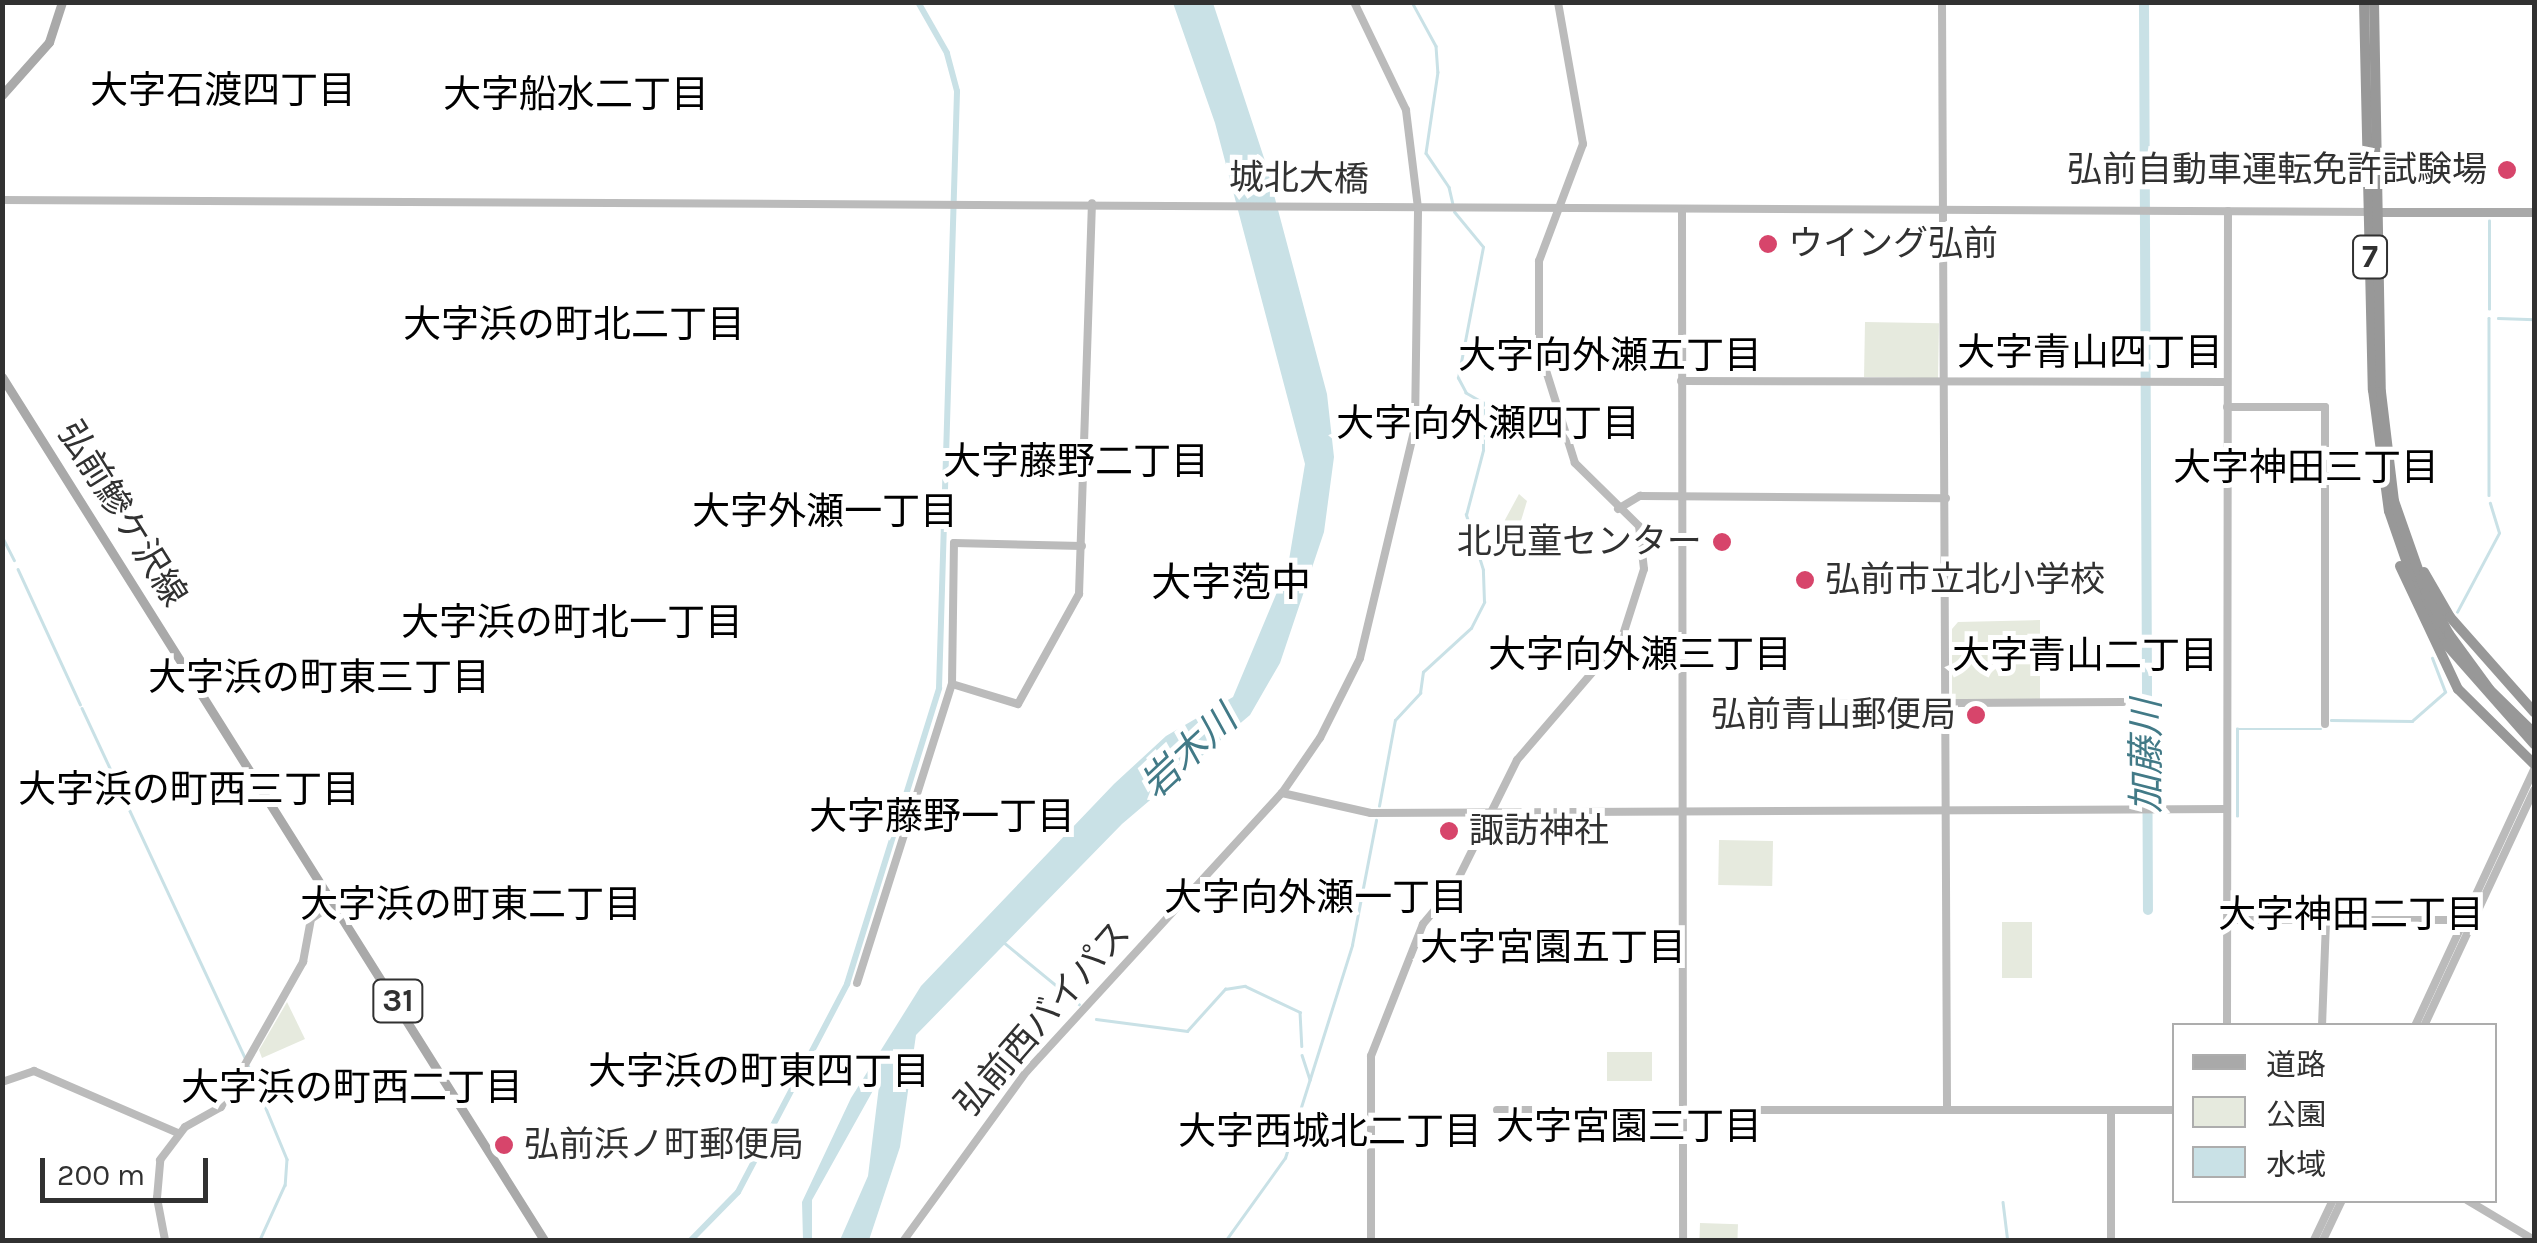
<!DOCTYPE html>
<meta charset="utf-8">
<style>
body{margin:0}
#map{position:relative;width:2537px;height:1243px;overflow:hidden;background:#fff;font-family:Karla,"Noto Sans JP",sans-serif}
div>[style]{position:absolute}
.green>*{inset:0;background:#e6eade;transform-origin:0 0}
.water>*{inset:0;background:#c9e1e6}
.stream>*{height:2.5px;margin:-1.25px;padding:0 1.25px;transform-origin:1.25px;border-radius:1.25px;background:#c9e1e6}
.canal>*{height:6px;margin:-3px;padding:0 3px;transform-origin:3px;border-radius:3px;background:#c9e1e6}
.river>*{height:10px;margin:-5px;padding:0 5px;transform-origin:5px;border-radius:5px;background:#c9e1e6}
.secondary>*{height:8px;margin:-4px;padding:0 4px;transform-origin:4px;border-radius:4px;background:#bbb}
.primary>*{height:9px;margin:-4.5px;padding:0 4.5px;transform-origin:4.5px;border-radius:4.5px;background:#a9a9a9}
.highway>*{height:10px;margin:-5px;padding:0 5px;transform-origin:5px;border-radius:5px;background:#989898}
.dots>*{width:28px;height:28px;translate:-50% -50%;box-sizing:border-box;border:5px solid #fff;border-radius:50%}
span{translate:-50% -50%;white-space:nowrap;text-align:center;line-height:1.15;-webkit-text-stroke:10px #fff;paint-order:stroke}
.shield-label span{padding:2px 8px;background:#fff;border:2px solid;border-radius:8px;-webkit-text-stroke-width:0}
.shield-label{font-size:32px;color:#313131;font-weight:700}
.poi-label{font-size:35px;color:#313131}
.right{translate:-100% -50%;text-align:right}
.left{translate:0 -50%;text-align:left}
.street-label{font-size:35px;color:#313131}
.neighbourhood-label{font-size:38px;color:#000}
.water-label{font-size:38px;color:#427a87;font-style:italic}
.quarter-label{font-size:40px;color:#000}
.frame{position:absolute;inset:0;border:5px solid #313131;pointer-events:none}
.legend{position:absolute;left:2172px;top:1023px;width:325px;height:180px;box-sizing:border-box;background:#fff;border:2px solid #adadad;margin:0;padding:12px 18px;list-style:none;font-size:30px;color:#313131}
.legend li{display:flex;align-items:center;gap:20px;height:50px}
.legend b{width:50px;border:2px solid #adadad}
.scale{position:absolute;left:40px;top:1158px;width:168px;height:45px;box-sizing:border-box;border:5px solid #313131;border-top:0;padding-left:12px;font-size:30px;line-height:35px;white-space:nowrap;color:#313131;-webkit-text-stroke:8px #fff;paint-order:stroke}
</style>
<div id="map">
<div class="green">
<div style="left:1865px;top:322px;width:74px;height:55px;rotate:1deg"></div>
<div style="clip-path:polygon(1519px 494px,1527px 501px,1513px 547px,1494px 540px)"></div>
<div style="clip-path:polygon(2040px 620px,2040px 699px,1952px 700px,1952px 629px,1958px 622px)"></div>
<div style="left:1773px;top:841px;width:45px;height:54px;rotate:91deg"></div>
<div style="left:2032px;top:922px;width:56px;height:30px;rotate:90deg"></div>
<div style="clip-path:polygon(287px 1002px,305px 1039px,262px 1058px,259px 1050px)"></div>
<div style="left:1607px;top:1052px;width:45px;height:29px"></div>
<div style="left:1700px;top:1223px;width:38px;height:17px;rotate:2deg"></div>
</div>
<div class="water">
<div style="clip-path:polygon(1173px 3px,1213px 3px,1265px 161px,1327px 394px,1334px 457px,1324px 532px,1280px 663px,1250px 715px,1122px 824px,916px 1035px,900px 1147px,869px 1240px,840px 1240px,868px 1176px,880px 1078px,812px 1200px,812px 1240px,803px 1240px,802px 1202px,851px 1098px,921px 986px,1114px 784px,1166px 736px,1233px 697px,1288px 566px,1305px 464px,1215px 123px)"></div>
</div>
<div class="stream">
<div style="left:1412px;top:2px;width:50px;rotate:61.4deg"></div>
<div style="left:1436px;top:46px;width:26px;rotate:86deg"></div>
<div style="left:1438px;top:72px;width:82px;rotate:98.4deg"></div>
<div style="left:1426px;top:153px;width:41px;rotate:55.9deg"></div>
<div style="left:1449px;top:187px;width:17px;rotate:77deg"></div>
<div style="left:2489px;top:309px;width:88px;rotate:-90deg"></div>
<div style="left:2489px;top:318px;width:177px;rotate:90deg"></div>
<div style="left:2498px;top:318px;width:36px;rotate:2deg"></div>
<div style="left:2px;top:536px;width:27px;rotate:63deg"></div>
<div style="left:18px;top:569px;width:149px;rotate:65.3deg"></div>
<div style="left:2457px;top:612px;width:89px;rotate:-62deg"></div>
<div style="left:2499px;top:533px;width:31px;rotate:-107deg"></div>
<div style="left:82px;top:708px;width:386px;rotate:65deg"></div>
<div style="left:2331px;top:720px;width:81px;rotate:0.7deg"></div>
<div style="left:2412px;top:721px;width:44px;rotate:-41.3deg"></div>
<div style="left:2445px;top:692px;width:36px;rotate:-111deg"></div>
<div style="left:1379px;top:806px;width:87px;rotate:-79.5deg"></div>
<div style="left:1395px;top:720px;width:37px;rotate:-47deg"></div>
<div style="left:1420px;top:693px;width:21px;rotate:-82deg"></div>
<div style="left:1423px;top:672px;width:65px;rotate:-42.5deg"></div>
<div style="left:1471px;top:628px;width:29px;rotate:-63deg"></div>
<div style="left:1484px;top:602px;width:32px;rotate:-92deg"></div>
<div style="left:1483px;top:570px;width:58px;rotate:-107.2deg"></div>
<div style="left:1466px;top:515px;width:67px;rotate:-75.3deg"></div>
<div style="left:1483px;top:450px;width:47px;rotate:-90deg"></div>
<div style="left:1483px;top:403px;width:20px;rotate:-150deg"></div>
<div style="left:1466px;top:393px;width:17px;rotate:-118deg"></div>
<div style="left:1458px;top:378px;width:133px;rotate:-79.2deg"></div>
<div style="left:1483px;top:247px;width:45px;rotate:-129.6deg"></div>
<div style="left:2237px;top:816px;width:87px;rotate:-90deg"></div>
<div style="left:2237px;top:729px;width:84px"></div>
<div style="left:1001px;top:940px;width:101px;rotate:39.4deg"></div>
<div style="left:1096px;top:1019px;width:92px;rotate:7.5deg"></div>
<div style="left:1187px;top:1031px;width:57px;rotate:-47.9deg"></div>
<div style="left:1225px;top:989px;width:20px;rotate:-9deg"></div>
<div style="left:1245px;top:986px;width:61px;rotate:25.3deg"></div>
<div style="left:1300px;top:1012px;width:34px;rotate:87deg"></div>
<div style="left:1302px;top:1055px;width:26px;rotate:72deg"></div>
<div style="left:248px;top:1065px;width:102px;rotate:67.5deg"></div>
<div style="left:287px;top:1159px;width:26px;rotate:94deg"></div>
<div style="left:285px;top:1185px;width:60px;rotate:114.4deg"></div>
<div style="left:2003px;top:1202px;width:38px;rotate:83deg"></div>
<div style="left:1226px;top:1240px;width:101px;rotate:-54.3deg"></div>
<div style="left:1285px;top:1158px;width:223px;rotate:-72.5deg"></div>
<div style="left:1352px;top:945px;width:127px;rotate:-79.1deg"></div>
</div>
<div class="canal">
<div style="left:691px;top:1240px;width:67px;rotate:-45.6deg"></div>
<div style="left:738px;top:1192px;width:235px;rotate:-62.3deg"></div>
<div style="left:847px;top:984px;width:310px;rotate:-72.7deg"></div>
<div style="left:939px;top:688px;width:597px;rotate:-88.27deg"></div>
<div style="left:957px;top:91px;width:39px;rotate:-105deg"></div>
<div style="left:947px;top:53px;width:59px;rotate:-119.6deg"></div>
</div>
<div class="river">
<div style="left:2144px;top:2px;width:908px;rotate:89.75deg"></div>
</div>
<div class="secondary">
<div style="left:1942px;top:2px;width:1108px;rotate:89.74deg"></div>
<div style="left:2px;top:200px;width:2372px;rotate:0.29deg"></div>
<div style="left:1682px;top:211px;width:1029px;rotate:89.94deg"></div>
<div style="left:1681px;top:381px;width:546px;rotate:0.1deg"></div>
<div style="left:2227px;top:407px;width:98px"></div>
<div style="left:2325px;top:407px;width:317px;rotate:90deg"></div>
<div style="left:1618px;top:509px;width:26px;rotate:-31deg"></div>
<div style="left:1640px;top:496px;width:306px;rotate:0.4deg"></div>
<div style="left:952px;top:684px;width:69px;rotate:16.9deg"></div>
<div style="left:1018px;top:704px;width:126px;rotate:-61deg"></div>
<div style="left:1079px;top:594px;width:391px;rotate:-88.1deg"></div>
<div style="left:1826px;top:704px;width:297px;rotate:-0.4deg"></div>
<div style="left:1282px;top:793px;width:91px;rotate:12.7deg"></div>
<div style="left:1371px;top:813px;width:856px;rotate:-0.27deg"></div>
<div style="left:2227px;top:920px;width:237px"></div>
<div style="left:857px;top:983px;width:314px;rotate:-72.4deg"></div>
<div style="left:952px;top:684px;width:141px;rotate:-89.2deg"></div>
<div style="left:954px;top:543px;width:128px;rotate:1.3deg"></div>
<div style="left:2227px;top:1026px;width:815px;rotate:-89.93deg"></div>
<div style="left:2322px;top:1026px;width:106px;rotate:-87.8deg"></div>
<div style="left:2415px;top:1026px;width:282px;rotate:-65.1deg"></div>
<div style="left:2424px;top:1026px;width:260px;rotate:-65deg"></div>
<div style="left:2px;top:1082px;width:34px;rotate:-19deg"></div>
<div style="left:34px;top:1071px;width:157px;rotate:23.3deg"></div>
<div style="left:1497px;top:1110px;width:677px"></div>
<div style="left:2467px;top:1200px;width:78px;rotate:30.8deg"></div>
<div style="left:165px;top:1240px;width:43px;rotate:-100.8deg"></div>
<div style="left:157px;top:1198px;width:38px;rotate:-85deg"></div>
<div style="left:160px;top:1160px;width:41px;rotate:-52.9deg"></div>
<div style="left:185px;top:1127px;width:41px;rotate:-29.1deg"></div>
<div style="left:221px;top:1107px;width:167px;rotate:-60.5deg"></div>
<div style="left:303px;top:962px;width:44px;rotate:-79.5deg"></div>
<div style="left:311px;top:919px;width:29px;rotate:-34deg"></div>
<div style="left:904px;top:1240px;width:209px;rotate:-54deg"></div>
<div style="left:1027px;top:1071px;width:377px;rotate:-47.5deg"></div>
<div style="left:1282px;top:793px;width:67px;rotate:-55.4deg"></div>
<div style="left:1320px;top:738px;width:89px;rotate:-63.4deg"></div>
<div style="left:1360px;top:658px;width:237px;rotate:-76.6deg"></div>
<div style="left:1415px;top:427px;width:219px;rotate:-89.2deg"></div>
<div style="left:1418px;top:208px;width:99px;rotate:-97deg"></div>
<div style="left:1406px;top:110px;width:120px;rotate:-115.7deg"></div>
<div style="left:1371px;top:1240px;width:184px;rotate:-90deg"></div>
<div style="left:1371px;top:1056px;width:142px;rotate:-68.5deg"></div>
<div style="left:1423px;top:924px;width:48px;rotate:-50deg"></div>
<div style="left:1454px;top:887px;width:142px;rotate:-63.6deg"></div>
<div style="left:1517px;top:760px;width:161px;rotate:-49.3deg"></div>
<div style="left:1622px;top:638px;width:72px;rotate:-72.3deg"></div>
<div style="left:1644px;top:569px;width:43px;rotate:-96.6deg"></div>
<div style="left:1639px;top:526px;width:90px;rotate:-135.5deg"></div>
<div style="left:1575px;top:463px;width:121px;rotate:-107.4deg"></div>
<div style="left:1539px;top:348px;width:87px;rotate:-90deg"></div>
<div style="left:1539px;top:261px;width:125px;rotate:-69.4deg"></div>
<div style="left:1583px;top:144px;width:144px;rotate:-100deg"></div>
<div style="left:2111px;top:1240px;width:129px;rotate:-90deg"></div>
<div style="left:2314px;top:1240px;width:44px;rotate:-64.6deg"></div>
<div style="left:2323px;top:1240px;width:44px;rotate:-64.6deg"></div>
</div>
<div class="primary">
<div style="left:2px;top:95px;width:71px;rotate:-48.4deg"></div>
<div style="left:49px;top:42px;width:42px;rotate:-72deg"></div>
<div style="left:2379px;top:212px;width:155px"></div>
<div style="left:2px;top:377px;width:1019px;rotate:57.87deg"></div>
</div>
<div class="highway">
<div style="left:2364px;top:2px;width:388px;rotate:88.7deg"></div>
<div style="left:2373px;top:390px;width:122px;rotate:82.5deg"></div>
<div style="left:2389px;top:511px;width:79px;rotate:70.9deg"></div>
<div style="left:2415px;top:586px;width:64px;rotate:62.2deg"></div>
<div style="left:2445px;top:643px;width:135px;rotate:48.6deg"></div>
<div style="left:2374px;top:2px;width:390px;rotate:89deg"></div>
<div style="left:2381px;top:392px;width:110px;rotate:83.2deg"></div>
<div style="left:2394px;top:501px;width:96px;rotate:70.6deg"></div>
<div style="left:2426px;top:592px;width:48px;rotate:61.3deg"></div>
<div style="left:2449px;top:634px;width:69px;rotate:53.8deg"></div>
<div style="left:2490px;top:690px;width:62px;rotate:44.3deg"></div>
<div style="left:2400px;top:566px;width:136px;rotate:64.8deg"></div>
<div style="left:2458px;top:689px;width:107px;rotate:44.6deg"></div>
<div style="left:2424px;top:572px;width:52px;rotate:60deg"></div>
<div style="left:2450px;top:617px;width:127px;rotate:48.5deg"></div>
</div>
<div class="dots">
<div style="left:2507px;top:170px;background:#d7456b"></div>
<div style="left:1768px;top:244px;background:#d7456b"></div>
<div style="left:1722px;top:542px;background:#d7456b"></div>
<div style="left:1805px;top:580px;background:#d7456b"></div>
<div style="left:1976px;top:715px;background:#d7456b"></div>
<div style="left:1449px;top:831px;background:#d7456b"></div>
<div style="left:504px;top:1145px;background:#d7456b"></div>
</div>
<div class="shield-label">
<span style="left:2370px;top:257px">7</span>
<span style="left:398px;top:1001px">31</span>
</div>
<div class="poi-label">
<span class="right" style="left:2487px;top:170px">弘前自動車運転免許試験場</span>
<span class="left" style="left:1788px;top:244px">ウイング弘前</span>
<span class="right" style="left:1702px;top:542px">北児童センター</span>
<span class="left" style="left:1825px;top:580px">弘前市立北小学校</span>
<span class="right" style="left:1956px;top:715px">弘前青山郵便局</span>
<span class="left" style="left:1469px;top:831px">諏訪神社</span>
<span class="left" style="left:524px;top:1145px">弘前浜ノ町郵便局</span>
</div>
<div class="street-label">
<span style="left:1299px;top:179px;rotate:1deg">城北大橋</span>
<span style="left:122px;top:514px;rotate:58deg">弘前鰺ケ沢線</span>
<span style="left:1043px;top:1019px;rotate:-49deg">弘前西バイパス</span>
</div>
<div class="neighbourhood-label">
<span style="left:223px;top:91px">大字石渡四丁目</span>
<span style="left:576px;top:95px">大字船水二丁目</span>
<span style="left:574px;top:325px">大字浜の町北二丁目</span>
<span style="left:2090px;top:353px">大字青山四丁目</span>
<span style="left:1610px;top:356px">大字向外瀬五丁目</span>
<span style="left:1488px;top:424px">大字向外瀬四丁目</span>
<span style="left:1076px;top:462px">大字藤野二丁目</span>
<span style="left:2306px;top:468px">大字神田三丁目</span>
<span style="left:825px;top:512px">大字外瀬一丁目</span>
<span style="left:572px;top:623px">大字浜の町北一丁目</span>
<span style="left:1640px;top:655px">大字向外瀬三丁目</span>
<span style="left:2085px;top:656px">大字青山二丁目</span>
<span style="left:319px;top:678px">大字浜の町東三丁目</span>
<span style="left:189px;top:790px">大字浜の町西三丁目</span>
<span style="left:942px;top:817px">大字藤野一丁目</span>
<span style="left:1316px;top:898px">大字向外瀬一丁目</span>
<span style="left:471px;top:905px">大字浜の町東二丁目</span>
<span style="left:2351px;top:915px">大字神田二丁目</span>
<span style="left:1553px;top:948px">大字宮園五丁目</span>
<span style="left:759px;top:1072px">大字浜の町東四丁目</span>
<span style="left:352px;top:1088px">大字浜の町西二丁目</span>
<span style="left:1629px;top:1127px">大字宮園三丁目</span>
<span style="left:1330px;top:1132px">大字西城北二丁目</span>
</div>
<div class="water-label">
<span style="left:1189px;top:752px;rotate:-43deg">岩木川</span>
<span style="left:2147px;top:756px;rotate:-90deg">加藤川</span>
</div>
<div class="quarter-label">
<span style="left:1231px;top:583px">大字萢中</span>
</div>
<div class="frame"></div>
<ul class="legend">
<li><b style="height:12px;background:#a9a9a9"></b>道路</li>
<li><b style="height:28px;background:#e6eade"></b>公園</li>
<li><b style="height:28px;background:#c9e1e6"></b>水域</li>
</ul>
<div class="scale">200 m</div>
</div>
